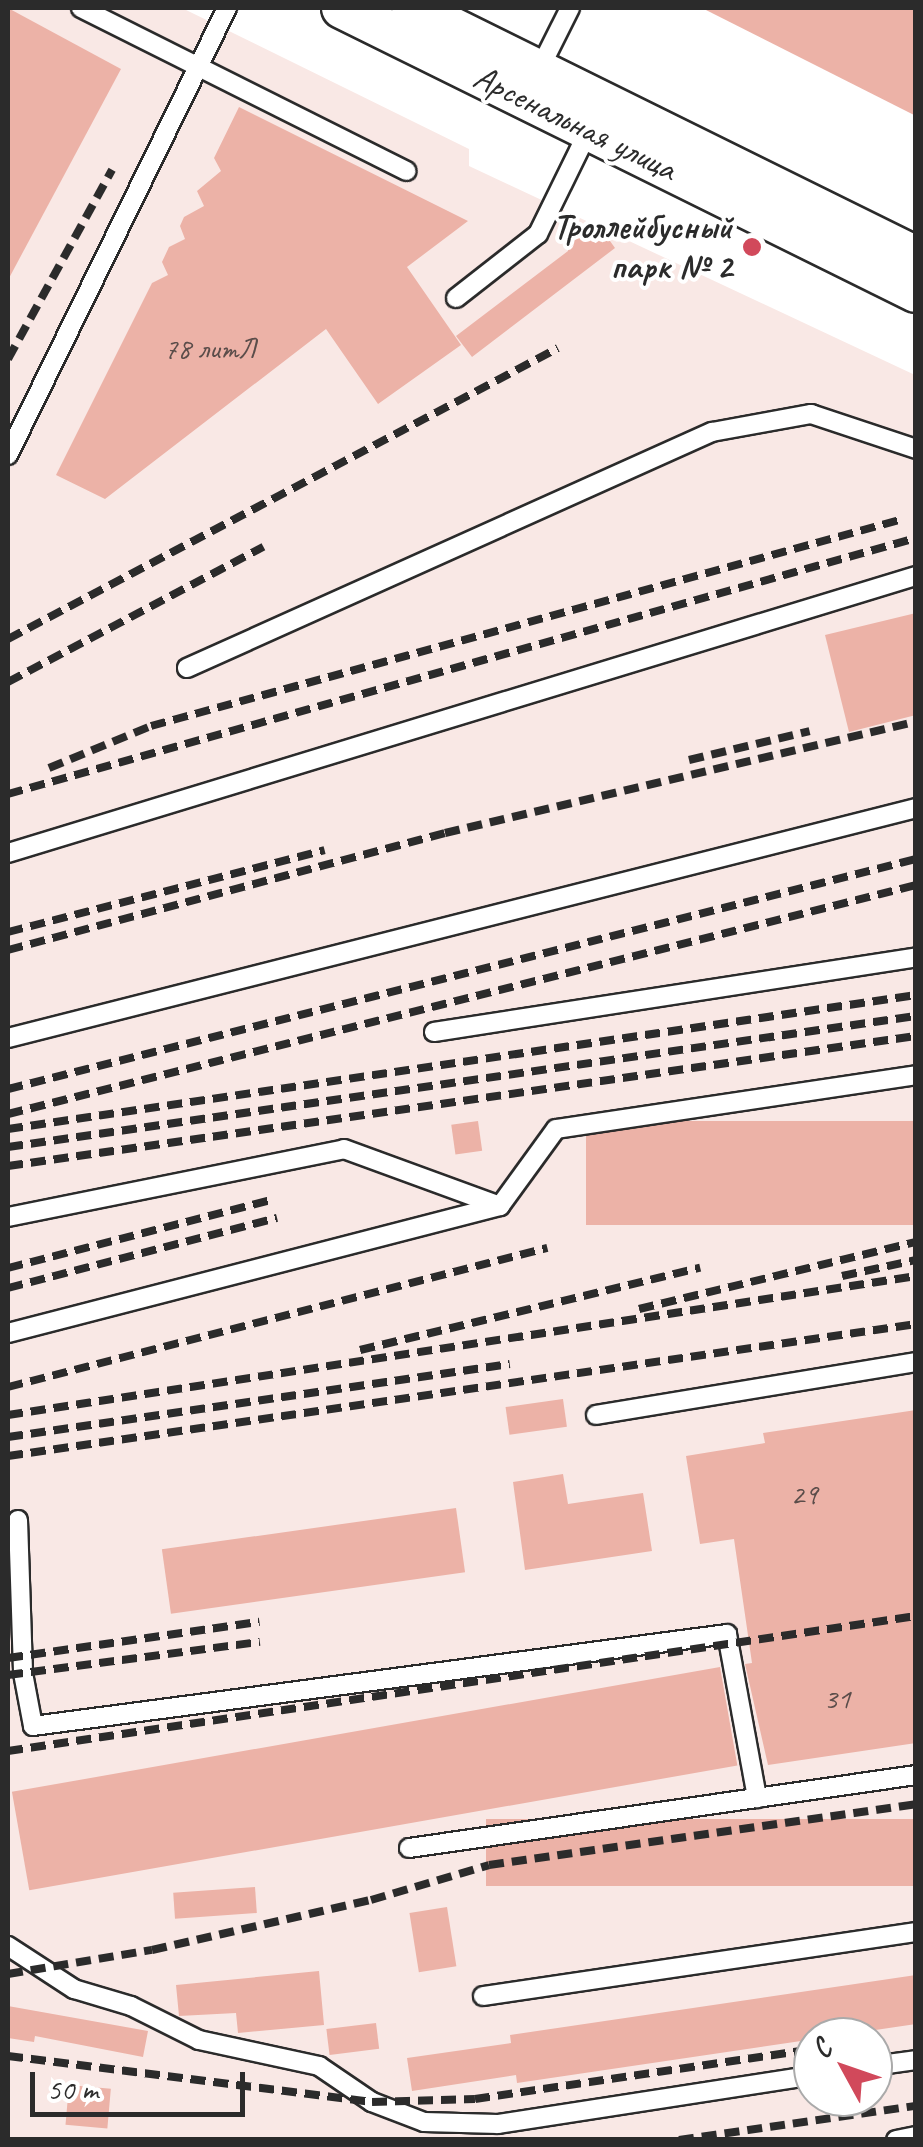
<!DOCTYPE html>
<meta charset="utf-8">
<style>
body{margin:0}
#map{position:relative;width:923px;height:2147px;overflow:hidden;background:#fff;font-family:Caveat,sans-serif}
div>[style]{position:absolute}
.built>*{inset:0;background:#f9e8e5}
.building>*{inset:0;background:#ecb2a7;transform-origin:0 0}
.roads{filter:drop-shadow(2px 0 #2b2b2b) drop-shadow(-2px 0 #2b2b2b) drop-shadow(0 2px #2b2b2b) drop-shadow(0 -2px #2b2b2b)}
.service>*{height:18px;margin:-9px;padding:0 9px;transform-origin:9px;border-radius:9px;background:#fff}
.tertiary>*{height:40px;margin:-20px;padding:0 20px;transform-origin:20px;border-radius:20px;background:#fff}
.rail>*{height:8px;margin-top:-4px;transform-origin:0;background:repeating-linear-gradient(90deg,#2b2b2b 0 15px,transparent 0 23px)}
.dots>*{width:28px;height:28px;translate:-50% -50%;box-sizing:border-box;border:5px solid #fff;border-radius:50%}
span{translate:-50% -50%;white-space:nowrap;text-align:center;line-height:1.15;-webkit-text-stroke:8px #fff;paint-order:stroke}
.number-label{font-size:30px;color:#5b4d4a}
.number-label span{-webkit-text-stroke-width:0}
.street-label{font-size:35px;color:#2b2b2b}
.poi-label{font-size:35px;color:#2b2b2b;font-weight:700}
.right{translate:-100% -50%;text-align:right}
.frame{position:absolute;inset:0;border:10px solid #2b2b2b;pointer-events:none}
.north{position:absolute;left:793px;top:2017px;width:100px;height:100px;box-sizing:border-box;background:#fff;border:2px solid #aaa;border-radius:50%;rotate:310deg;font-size:28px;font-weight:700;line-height:40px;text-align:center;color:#2b2b2b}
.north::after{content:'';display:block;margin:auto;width:35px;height:45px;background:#d1495b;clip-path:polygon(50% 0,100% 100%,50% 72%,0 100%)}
.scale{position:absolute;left:30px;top:2072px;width:215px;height:45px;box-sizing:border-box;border:5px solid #2b2b2b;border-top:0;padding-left:12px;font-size:30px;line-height:35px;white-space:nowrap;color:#2b2b2b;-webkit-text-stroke:8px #fff;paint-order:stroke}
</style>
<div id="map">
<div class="built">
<div style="clip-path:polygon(evenodd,8px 8px,182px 8px,469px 149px,469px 166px,915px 375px,915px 2139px,8px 2140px,8px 8px,813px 2037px,873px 2037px,873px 2097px,813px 2097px,813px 2037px)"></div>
</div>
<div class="building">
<div style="clip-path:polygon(8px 8px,121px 69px,8px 280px)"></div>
<div style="clip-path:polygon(702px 8px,916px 8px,916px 116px)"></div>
<div style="clip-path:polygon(239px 107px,468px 221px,407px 267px,461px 345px,378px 404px,326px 329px,105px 499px,56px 475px,152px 283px,168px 275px,162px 262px,169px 247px,185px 239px,180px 226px,184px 217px,204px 206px,197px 191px,221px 171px,214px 158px)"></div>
<div style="clip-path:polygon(600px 227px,615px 248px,472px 357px,456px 336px,568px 251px,569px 243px)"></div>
<div style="clip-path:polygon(916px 613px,916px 715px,849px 732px,825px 635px)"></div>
<div style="left:478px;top:1121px;width:30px;height:27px;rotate:82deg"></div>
<div style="left:916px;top:1121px;width:104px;height:330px;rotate:90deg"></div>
<div style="left:563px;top:1399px;width:28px;height:58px;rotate:82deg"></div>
<div style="clip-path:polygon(916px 1410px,916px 1743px,768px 1765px,745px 1664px,752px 1663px,734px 1539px,700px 1544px,686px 1456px,765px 1443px,763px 1433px)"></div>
<div style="clip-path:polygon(563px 1474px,568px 1504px,643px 1493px,652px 1551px,525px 1570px,513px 1482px)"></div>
<div style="left:456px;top:1508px;width:65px;height:297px;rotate:82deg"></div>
<div style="left:720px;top:1667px;width:100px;height:719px;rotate:80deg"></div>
<div style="left:916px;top:1819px;width:67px;height:430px;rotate:90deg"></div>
<div style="left:255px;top:1887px;width:26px;height:82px;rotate:86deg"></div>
<div style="left:447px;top:1907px;width:60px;height:38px;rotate:81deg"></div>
<div style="clip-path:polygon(319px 1971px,324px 2025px,238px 2033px,236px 2013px,179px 2016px,176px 1985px)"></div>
<div style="clip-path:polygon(916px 1975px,916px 2024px,517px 2083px,516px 2075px,412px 2091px,407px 2058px,511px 2043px,510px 2035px)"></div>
<div style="clip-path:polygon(8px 2006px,148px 2031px,143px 2057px,35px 2036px,34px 2042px,8px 2038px)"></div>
<div style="left:376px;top:2023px;width:26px;height:50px;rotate:83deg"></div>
<div style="left:69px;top:2085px;width:42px;height:40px;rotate:5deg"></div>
</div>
<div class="roads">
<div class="service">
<div style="left:81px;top:8px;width:364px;rotate:26.6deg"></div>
<div style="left:537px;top:74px;width:74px;rotate:-63.4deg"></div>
<div style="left:456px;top:298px;width:104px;rotate:-38deg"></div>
<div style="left:538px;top:234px;width:116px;rotate:-63.9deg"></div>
<div style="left:8px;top:455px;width:498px;rotate:-63.9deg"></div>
<div style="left:187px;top:668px;width:576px;rotate:-24.21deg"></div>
<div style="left:712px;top:432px;width:101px;rotate:-10.3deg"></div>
<div style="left:811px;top:414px;width:111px;rotate:18.4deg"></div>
<div style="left:8px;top:853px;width:949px;rotate:-16.97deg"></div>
<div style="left:434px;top:1032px;width:488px;rotate:-8.8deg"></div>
<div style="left:8px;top:1038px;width:937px;rotate:-14.21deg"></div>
<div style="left:8px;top:1217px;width:343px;rotate:-11.4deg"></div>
<div style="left:344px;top:1149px;width:166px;rotate:20.1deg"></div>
<div style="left:8px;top:1333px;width:508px;rotate:-14.47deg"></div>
<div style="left:500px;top:1206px;width:95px;rotate:-54deg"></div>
<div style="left:556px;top:1129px;width:364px;rotate:-8.5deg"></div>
<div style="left:596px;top:1415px;width:324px;rotate:-9.4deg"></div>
<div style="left:18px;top:1520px;width:153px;rotate:88.1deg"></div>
<div style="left:23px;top:1673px;width:54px;rotate:79.3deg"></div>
<div style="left:33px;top:1726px;width:700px;rotate:-7.55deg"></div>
<div style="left:727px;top:1634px;width:167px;rotate:79.6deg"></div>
<div style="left:409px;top:1848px;width:512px;rotate:-8.19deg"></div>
<div style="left:8px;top:1946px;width:79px;rotate:33.1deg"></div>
<div style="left:74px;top:1989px;width:59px;rotate:16.6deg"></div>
<div style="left:131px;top:2006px;width:76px;rotate:26.6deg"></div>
<div style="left:199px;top:2040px;width:123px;rotate:12.2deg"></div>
<div style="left:319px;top:2066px;width:64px;rotate:34.2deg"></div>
<div style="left:372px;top:2102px;width:56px;rotate:21deg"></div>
<div style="left:424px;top:2122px;width:74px;rotate:1.5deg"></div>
<div style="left:498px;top:2124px;width:319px;rotate:-8.8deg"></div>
<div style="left:483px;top:1996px;width:438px;rotate:-8.4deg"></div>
<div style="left:873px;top:2066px;width:43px;rotate:-7.9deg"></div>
<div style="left:896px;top:2140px;width:20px;rotate:-11deg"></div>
</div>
<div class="tertiary">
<div style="left:342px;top:8px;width:640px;rotate:26.32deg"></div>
<div style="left:412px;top:8px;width:562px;rotate:26.29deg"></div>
</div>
</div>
<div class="rail">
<div style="left:8px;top:359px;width:216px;rotate:-61.2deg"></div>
<div style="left:8px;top:639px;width:622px;rotate:-27.88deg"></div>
<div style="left:8px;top:682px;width:289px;rotate:-27.9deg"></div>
<div style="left:689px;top:760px;width:124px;rotate:-13.5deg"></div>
<div style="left:49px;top:768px;width:110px;rotate:-22.4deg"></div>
<div style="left:151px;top:726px;width:780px;rotate:-15.39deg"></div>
<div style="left:8px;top:794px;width:943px;rotate:-15.75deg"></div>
<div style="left:8px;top:932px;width:327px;rotate:-14.5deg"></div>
<div style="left:8px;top:950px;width:452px;rotate:-15deg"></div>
<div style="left:445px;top:833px;width:484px;rotate:-13.3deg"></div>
<div style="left:8px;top:1089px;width:937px;rotate:-14.21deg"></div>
<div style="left:8px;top:1114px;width:936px;rotate:-14.15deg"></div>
<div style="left:8px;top:1129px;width:918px;rotate:-8.39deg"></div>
<div style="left:8px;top:1147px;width:917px;rotate:-8.21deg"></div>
<div style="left:8px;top:1166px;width:917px;rotate:-8.15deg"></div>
<div style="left:8px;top:1268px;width:272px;rotate:-14.5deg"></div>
<div style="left:842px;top:1276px;width:76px;rotate:-12.2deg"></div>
<div style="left:8px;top:1288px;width:278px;rotate:-14.6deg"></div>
<div style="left:639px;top:1309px;width:285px;rotate:-13.6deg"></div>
<div style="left:360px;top:1350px;width:350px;rotate:-13.6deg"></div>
<div style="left:8px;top:1387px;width:557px;rotate:-14.46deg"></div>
<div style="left:8px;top:1415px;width:919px;rotate:-8.7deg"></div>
<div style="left:8px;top:1437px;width:507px;rotate:-8.27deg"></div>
<div style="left:8px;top:1456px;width:918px;rotate:-8.27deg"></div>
<div style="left:8px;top:1658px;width:254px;rotate:-8.2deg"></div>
<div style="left:8px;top:1675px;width:254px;rotate:-7.5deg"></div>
<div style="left:8px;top:1751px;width:918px;rotate:-8.46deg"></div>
<div style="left:8px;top:1974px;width:146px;rotate:-9.5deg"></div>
<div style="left:152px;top:1950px;width:225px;rotate:-12.9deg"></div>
<div style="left:371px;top:1900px;width:123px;rotate:-16.5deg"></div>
<div style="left:489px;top:1865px;width:431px;rotate:-8.1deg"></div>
<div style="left:8px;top:2056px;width:367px;rotate:7.2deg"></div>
<div style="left:372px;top:2102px;width:103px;rotate:-1.7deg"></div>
<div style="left:475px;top:2099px;width:341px;rotate:-8.4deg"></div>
<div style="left:679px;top:2140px;width:239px;rotate:-8.2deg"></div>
</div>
<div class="dots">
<div style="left:752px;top:247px;background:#d1495b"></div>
</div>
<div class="number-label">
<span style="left:210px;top:348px">78 литЛ</span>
<span style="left:804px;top:1494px">29</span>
<span style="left:837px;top:1698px">31</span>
</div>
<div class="street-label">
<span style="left:575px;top:123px;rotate:26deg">Арсенальная улица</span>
</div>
<div class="poi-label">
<span class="right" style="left:732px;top:247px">Троллейбусный<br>парк № 2</span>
</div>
<div class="frame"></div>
<div class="north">С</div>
<div class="scale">50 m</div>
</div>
